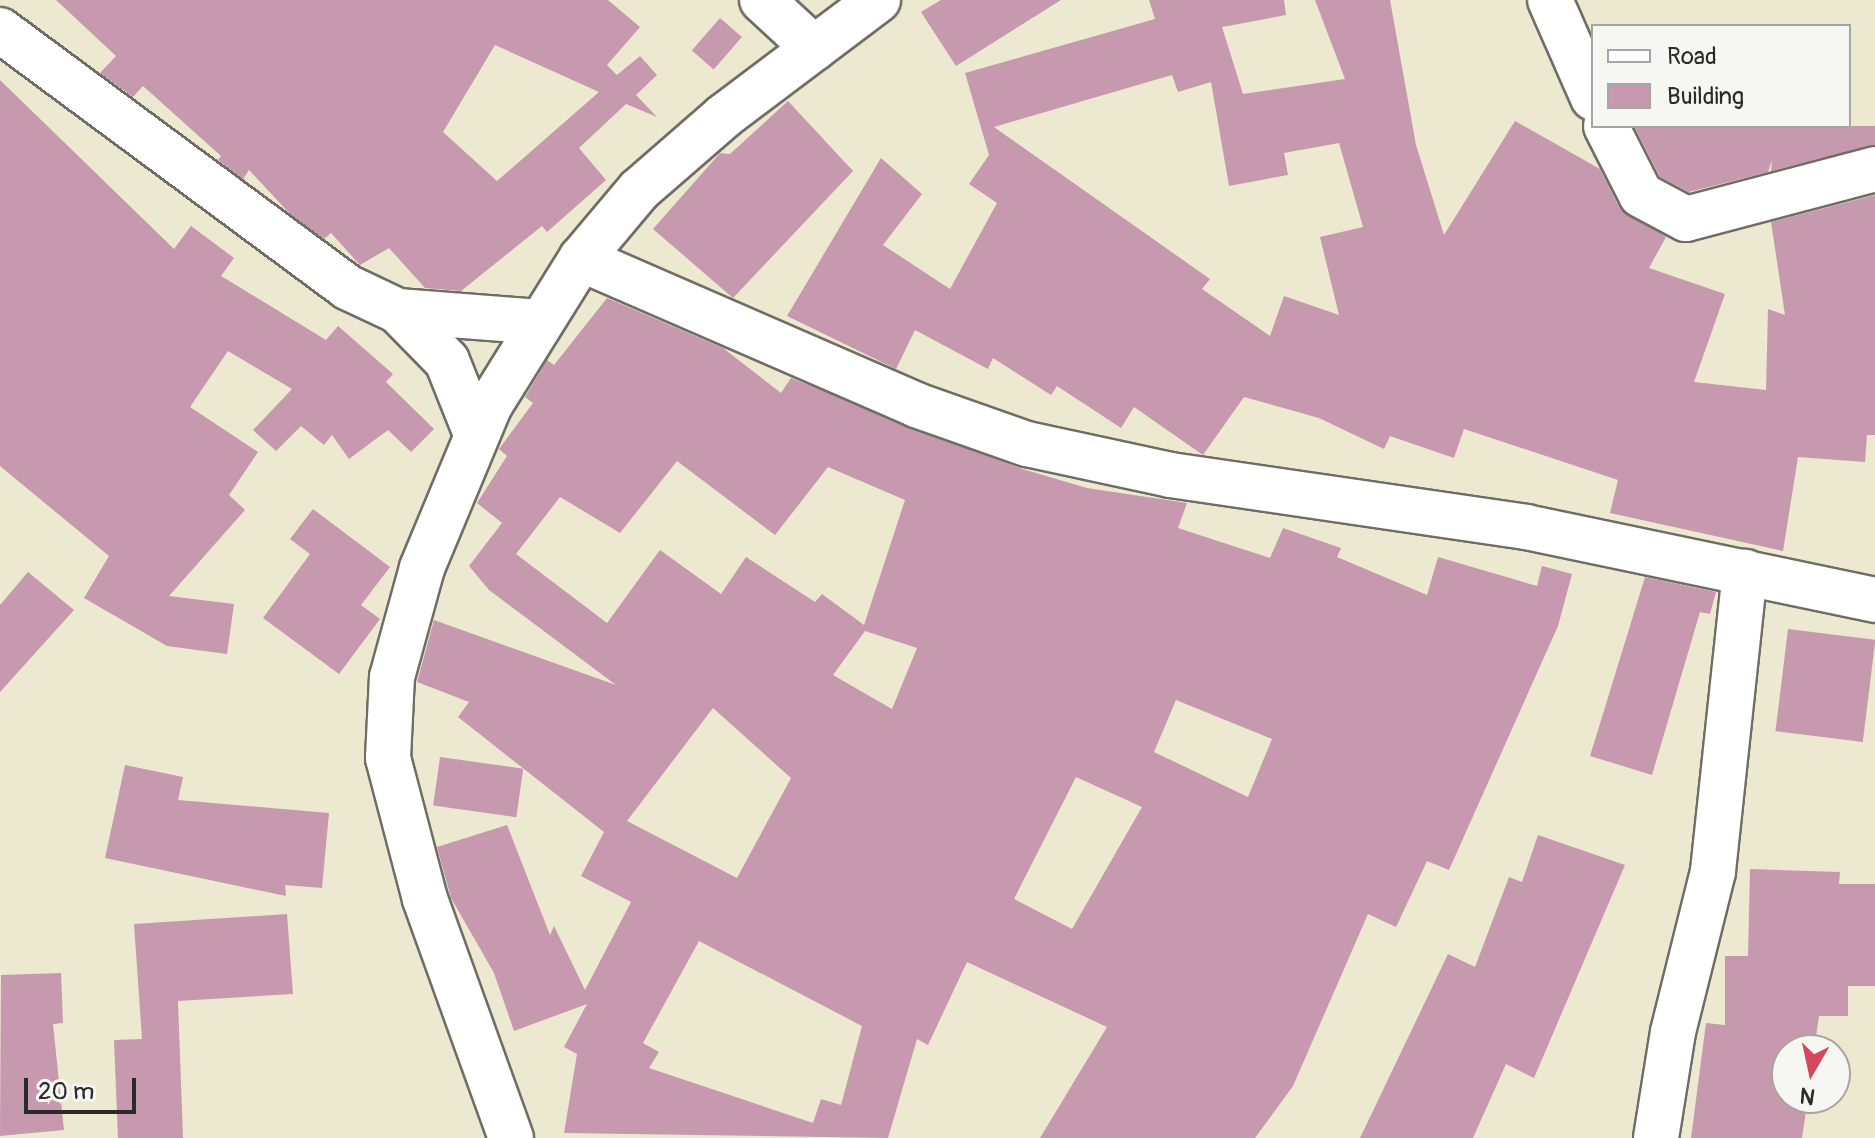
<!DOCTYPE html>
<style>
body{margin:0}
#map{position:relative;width:1875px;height:1138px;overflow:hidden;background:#ede8d0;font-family:Pangolin,sans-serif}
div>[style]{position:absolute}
.building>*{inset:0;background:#c799ae;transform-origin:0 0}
.roads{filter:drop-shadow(2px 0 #6f6d65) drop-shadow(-2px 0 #6f6d65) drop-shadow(0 2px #6f6d65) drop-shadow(0 -2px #6f6d65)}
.minor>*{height:44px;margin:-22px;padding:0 22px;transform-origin:22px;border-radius:22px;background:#fff}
span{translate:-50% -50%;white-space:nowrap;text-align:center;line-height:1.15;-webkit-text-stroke:6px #f6f6f2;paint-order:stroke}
.legend{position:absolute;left:1591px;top:24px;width:260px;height:104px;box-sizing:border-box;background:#f6f6f2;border:2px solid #a5a5a2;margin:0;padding:10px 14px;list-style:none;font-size:24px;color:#2b2b2b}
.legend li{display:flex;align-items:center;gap:16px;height:40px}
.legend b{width:40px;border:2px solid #a5a5a2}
.north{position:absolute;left:1771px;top:1034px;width:80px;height:80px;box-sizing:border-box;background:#f6f6f2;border:2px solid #a5a5a2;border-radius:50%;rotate:189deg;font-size:22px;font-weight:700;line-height:32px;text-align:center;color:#2b2b2b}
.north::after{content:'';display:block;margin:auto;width:28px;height:36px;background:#d1495b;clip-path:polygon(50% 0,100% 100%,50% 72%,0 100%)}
.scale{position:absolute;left:24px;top:1078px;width:112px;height:36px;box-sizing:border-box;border:4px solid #2b2b2b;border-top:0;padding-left:10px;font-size:24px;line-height:28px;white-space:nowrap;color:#2b2b2b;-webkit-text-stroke:6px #f6f6f2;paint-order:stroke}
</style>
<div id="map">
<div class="building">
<div style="clip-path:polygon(evenodd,56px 0,608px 0,640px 27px,607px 65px,617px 75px,640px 56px,657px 75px,636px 95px,657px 117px,626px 104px,579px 148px,606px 180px,547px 232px,542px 226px,461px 291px,425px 288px,389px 248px,360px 265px,331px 233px,324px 239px,291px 215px,249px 170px,243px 179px,218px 160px,221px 156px,143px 86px,133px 97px,100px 73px,116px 56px,56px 0,495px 45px,599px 92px,497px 181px,443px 132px,495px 45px)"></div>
<div style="clip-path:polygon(941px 0,1061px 0,956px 66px,921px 12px)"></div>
<div style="clip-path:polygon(evenodd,1149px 0,1284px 0,1286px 15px,1222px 27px,1243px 94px,1345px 79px,1315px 0,1390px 0,1416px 145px,1444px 235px,1515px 121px,1600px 169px,1619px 207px,1666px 237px,1649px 268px,1725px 294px,1694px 382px,1766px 390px,1768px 309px,1785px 315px,1771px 222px,1875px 195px,1875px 435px,1867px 435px,1865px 462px,1798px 457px,1783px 551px,1610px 513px,1618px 480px,1464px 429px,1454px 458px,1390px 436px,1384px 449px,1319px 418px,1244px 397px,1203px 455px,1134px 407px,1121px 428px,1057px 386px,1051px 395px,993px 358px,988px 369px,915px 330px,896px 369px,787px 316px,881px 158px,922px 194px,883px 245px,950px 289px,997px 203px,969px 184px,989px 155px,965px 73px,1155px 19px,1149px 0,1172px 75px,1178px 92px,1211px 82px,1229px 186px,1288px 175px,1284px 153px,1339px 143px,1363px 227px,1320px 237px,1339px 315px,1284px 296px,1270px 336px,1202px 289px,1210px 279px,994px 127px,1172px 75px)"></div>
<div style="left:720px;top:18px;width:29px;height:43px;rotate:41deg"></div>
<div style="clip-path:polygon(0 80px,174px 249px,191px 226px,234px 258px,221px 276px,326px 340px,338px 326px,393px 374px,386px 382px,434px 429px,411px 452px,388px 430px,349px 459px,332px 435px,324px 445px,301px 426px,276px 451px,253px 430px,292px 389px,228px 351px,190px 407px,258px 452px,229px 495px,245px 510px,169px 596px,234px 604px,227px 654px,167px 646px,84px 598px,109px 556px,0 466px)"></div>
<div style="clip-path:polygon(788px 101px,853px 171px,733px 298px,653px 229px,720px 153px,730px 154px)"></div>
<div style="clip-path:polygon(1634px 126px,1875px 126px,1875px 145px,1771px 171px,1772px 160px,1768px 172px,1689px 192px,1660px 177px)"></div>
<div style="clip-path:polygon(evenodd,607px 298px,723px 348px,781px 393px,791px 378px,1019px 468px,1087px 488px,1187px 503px,1178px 528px,1270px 558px,1283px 528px,1341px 548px,1337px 557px,1427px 595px,1438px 557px,1537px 586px,1542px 566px,1572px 574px,1558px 626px,1449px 870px,1427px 861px,1396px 927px,1368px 914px,1293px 1086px,1255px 1138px,1040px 1138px,1107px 1027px,967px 962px,928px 1045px,917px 1039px,888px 1138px,564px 1133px,577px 1054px,564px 1047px,587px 1004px,514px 1031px,494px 973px,451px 898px,437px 847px,507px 825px,550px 935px,554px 926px,585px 990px,631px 902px,581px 876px,604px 832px,458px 717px,469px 702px,417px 682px,434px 620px,616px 685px,489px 590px,469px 566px,502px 523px,477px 503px,507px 456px,499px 449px,533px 403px,525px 397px,547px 360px,554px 365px,607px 298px,677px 461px,775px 535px,828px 467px,905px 500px,864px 625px,822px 594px,815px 602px,746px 557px,721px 594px,660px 550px,607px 623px,516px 554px,560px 497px,620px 533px,677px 461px,607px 298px,865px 631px,917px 648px,892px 709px,833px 675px,865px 631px,607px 298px,1176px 700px,1272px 739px,1248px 797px,1154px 752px,1176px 700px,607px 298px,713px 708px,791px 778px,737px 878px,627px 821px,713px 708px,607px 298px,1076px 777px,1142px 807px,1072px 929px,1014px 899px,1076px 777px,607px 298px,699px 941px,862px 1026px,841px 1105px,821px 1099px,813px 1123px,649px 1068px,659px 1052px,643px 1043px,699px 941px)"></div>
<div style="clip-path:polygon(313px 509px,390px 567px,361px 605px,380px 619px,339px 674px,263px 618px,310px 554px,290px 539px)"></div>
<div style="clip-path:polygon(28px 572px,74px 610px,0 692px,0 605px)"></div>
<div style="clip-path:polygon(1645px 577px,1716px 592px,1710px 614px,1700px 612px,1652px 775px,1590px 756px)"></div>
<div style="left:1788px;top:629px;width:88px;height:103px;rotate:7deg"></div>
<div style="left:440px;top:757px;width:84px;height:49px;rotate:8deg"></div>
<div style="clip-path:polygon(125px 765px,183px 777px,178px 800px,329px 813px,322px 888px,285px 885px,286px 896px,105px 858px)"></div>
<div style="clip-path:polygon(1538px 835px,1625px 865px,1534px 1078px,1506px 1064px,1473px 1138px,1360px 1138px,1448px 954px,1475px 967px,1509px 877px,1522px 882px)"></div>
<div style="clip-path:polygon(1750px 869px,1840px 872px,1839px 884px,1875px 884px,1875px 986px,1848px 986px,1848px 1016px,1819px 1016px,1814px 1050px,1787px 1050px,1787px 1098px,1808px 1098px,1802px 1138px,1691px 1138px,1706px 1023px,1725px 1025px,1725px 956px,1748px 956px)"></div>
<div style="clip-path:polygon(287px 914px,293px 994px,178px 1001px,183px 1138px,118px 1138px,114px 1040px,142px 1039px,134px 924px)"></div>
<div style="clip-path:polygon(61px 973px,63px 1023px,53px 1024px,64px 1130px,0 1136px,1px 975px)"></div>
</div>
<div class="roads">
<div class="minor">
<div style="left:762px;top:0;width:71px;rotate:42.7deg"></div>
<div style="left:1550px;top:0;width:107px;rotate:66.3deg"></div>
<div style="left:0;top:30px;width:432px;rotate:36.5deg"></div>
<div style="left:347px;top:287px;width:56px;rotate:25.2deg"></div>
<div style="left:398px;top:311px;width:142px;rotate:4.4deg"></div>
<div style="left:1606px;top:126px;width:77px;rotate:63.1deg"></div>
<div style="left:1641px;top:195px;width:51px;rotate:28.1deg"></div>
<div style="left:1686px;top:219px;width:196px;rotate:-14.8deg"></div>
<div style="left:581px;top:259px;width:365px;rotate:23.5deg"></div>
<div style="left:916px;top:405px;width:118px;rotate:19.4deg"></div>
<div style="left:1027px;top:444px;width:146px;rotate:12.2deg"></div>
<div style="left:1170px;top:475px;width:360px;rotate:8.3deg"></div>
<div style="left:1526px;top:527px;width:357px;rotate:11.8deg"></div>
<div style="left:398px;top:311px;width:70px;rotate:45.6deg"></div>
<div style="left:447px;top:361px;width:79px;rotate:68.3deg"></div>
<div style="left:511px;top:1138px;width:254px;rotate:-109.8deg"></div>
<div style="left:425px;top:899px;width:146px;rotate:-104.7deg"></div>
<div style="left:388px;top:758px;width:81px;rotate:-87.2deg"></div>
<div style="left:392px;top:677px;width:113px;rotate:-74.6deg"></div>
<div style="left:422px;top:568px;width:177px;rotate:-67.4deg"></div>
<div style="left:490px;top:405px;width:172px;rotate:-58.1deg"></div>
<div style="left:581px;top:259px;width:90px;rotate:-50deg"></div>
<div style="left:639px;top:190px;width:113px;rotate:-41deg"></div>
<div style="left:724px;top:116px;width:193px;rotate:-37deg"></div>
<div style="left:1656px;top:1138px;width:107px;rotate:-80.9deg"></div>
<div style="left:1673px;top:1032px;width:166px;rotate:-76deg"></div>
<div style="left:1713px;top:871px;width:301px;rotate:-83.9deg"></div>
</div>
</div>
<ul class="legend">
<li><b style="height:10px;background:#fff"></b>Road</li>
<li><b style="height:22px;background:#c799ae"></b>Building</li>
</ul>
<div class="north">N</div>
<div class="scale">20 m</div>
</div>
